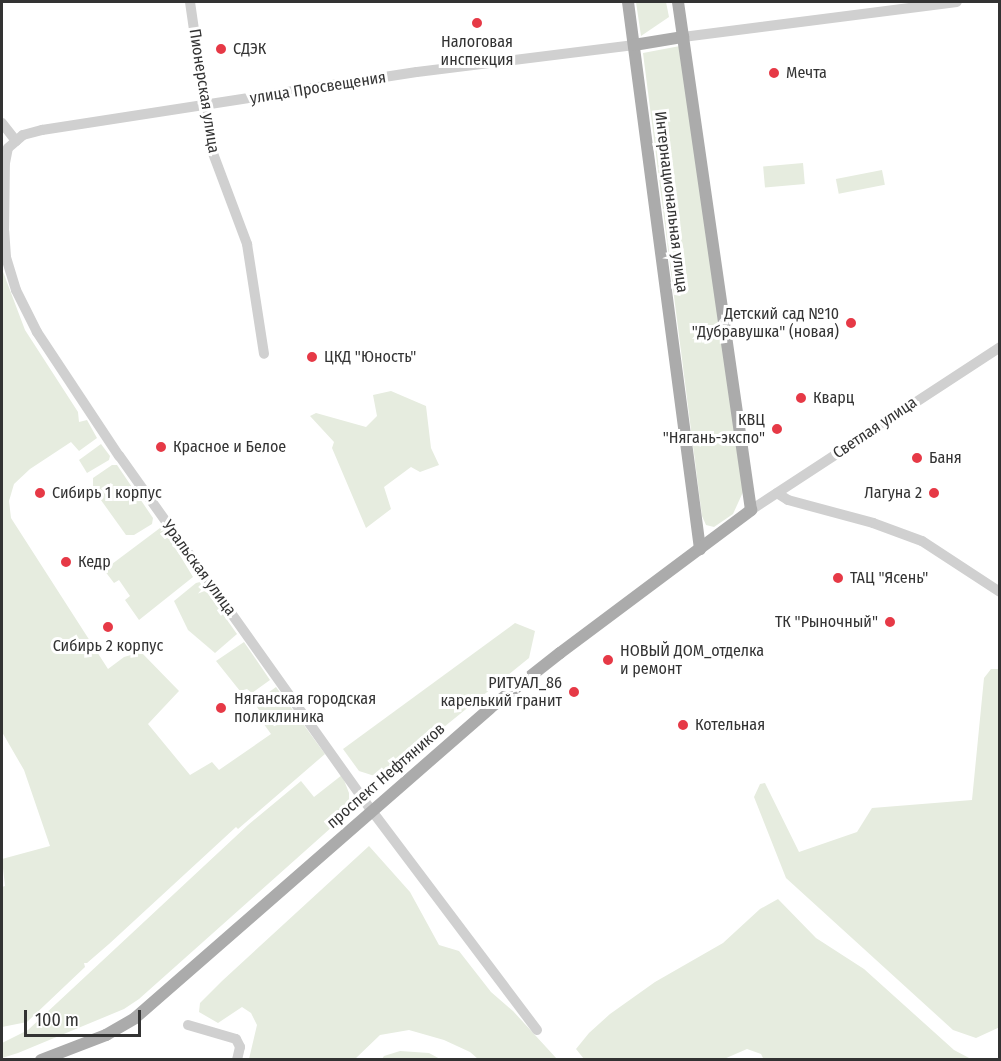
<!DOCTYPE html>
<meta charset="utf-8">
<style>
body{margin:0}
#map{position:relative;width:1001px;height:1061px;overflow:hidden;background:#fff;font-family:"Fira Sans Condensed",sans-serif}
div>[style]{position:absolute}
.green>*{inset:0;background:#e6ecdf;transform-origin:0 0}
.minor>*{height:10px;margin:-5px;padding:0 5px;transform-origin:5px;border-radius:5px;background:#d0d0d0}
.major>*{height:12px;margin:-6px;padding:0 6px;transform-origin:6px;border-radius:6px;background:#ababab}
.dots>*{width:16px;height:16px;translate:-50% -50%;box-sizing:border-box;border:3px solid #fff;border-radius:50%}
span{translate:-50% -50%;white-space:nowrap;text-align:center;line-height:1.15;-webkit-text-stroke:6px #fff;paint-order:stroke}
.poi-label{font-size:16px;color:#333}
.left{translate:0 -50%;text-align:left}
.right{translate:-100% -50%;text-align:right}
.street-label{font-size:16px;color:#333}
.frame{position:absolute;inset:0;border:3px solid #333;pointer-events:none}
.scale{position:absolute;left:24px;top:1010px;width:117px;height:27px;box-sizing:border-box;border:3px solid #333;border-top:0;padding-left:8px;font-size:18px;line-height:21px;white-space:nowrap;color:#333;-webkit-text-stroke:4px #fff;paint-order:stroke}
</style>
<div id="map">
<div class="green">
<div style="clip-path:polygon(636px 2px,666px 2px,669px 17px,641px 36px)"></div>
<div style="clip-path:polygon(680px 46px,743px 492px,733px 514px,714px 527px,706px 525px,702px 516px,643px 53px)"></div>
<div style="left:803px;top:163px;width:21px;height:40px;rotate:85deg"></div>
<div style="left:882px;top:170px;width:15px;height:47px;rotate:79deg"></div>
<div style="clip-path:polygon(2px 269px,25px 330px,78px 412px,79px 422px,87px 420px,97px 438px,79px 451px,71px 442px,30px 469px,14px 484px,9px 501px,11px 518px,108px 669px,124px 657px,141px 652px,179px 691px,148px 724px,190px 775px,212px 762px,219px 770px,271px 734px,258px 716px,261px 713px,257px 707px,257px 701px,276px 687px,325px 754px,238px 829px,236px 827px,109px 944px,87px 963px,84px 963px,85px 967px,27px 1022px,2px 1027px,2px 887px,5px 886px,2px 859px,50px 846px,24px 770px,2px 732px)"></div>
<div style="clip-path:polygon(391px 391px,426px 406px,431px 448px,439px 465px,420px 472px,411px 467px,384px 487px,391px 509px,366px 528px,332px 448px,334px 442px,310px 416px,316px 413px,366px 427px,377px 416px,373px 395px)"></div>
<div style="clip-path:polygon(101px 444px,110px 456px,109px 460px,87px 473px,79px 460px)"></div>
<div style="clip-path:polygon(112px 465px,117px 465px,153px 518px,152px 524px,134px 535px,126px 535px,93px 489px,93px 478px)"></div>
<div style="clip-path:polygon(160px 528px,164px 529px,193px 577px,139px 620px,125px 600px,130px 596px,119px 580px,114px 583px,104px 570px)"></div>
<div style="clip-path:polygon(200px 582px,237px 634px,215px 653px,188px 630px,174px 601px,196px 583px)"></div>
<div style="clip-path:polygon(515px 623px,535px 631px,529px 658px,381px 778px,359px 771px,343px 749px)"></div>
<div style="clip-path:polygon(244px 642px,270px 680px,252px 693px,247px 689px,240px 691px,216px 661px)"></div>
<div style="clip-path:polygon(991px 669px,1000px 669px,1000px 1027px,976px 1038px,953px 1030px,786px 878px,754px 797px,760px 784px,765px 783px,799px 852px,857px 832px,872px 808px,972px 800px,984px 678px)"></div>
<div style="clip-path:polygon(342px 775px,349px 793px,349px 803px,342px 818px,139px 999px,124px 1009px,18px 1053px,2px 1058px,2px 1043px,28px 1030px,248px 825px,301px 781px,314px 797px)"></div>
<div style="clip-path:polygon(369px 846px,410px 892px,439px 945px,459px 951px,491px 992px,513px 1011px,557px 1059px,478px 1059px,470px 1052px,444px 1040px,409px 1030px,380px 1035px,355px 1059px,249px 1059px,257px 1025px,251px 1013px,242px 1007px,218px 1023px,199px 1012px,200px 1003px,222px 981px)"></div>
<div style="clip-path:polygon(778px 899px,816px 938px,864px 969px,954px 1050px,971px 1059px,764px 1060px,761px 1054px,747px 1049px,724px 1059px,584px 1059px,576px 1049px,589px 1033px,610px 1014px,655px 982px,723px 943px,760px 909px)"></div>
<div style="clip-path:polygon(400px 1051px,429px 1053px,440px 1059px,382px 1059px,384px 1056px)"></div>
</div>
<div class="minor">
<div style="left:190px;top:2px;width:148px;rotate:81.8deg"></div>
<div style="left:211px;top:148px;width:103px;rotate:69.4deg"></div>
<div style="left:247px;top:244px;width:111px;rotate:81.2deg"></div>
<div style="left:683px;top:37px;width:276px;rotate:-7.3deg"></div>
<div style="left:2px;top:123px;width:23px;rotate:52deg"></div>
<div style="left:777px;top:493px;width:13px;rotate:32deg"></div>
<div style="left:788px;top:500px;width:88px;rotate:15.1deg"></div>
<div style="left:873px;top:523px;width:52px;rotate:20.2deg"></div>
<div style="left:922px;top:541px;width:93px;rotate:33.2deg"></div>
<div style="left:751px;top:510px;width:298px;rotate:-33.2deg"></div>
<div style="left:188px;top:1025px;width:50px;rotate:16.3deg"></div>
<div style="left:236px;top:1039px;width:9px;rotate:63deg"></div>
<div style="left:240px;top:1047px;width:13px;rotate:103deg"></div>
<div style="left:537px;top:1030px;width:276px;rotate:-127deg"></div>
<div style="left:371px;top:810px;width:435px;rotate:-125.4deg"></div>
<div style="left:119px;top:456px;width:149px;rotate:-123.5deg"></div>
<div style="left:37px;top:332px;width:47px;rotate:-116.6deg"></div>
<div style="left:16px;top:290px;width:34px;rotate:-107deg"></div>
<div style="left:6px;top:257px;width:26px;rotate:-94deg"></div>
<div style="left:4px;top:231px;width:68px;rotate:-89.2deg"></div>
<div style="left:5px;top:163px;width:15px;rotate:-79deg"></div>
<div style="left:8px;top:148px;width:20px;rotate:-41deg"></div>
<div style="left:23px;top:135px;width:20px;rotate:-15deg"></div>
<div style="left:42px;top:130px;width:379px;rotate:-8.8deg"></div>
<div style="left:417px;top:72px;width:219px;rotate:-7.1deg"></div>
</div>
<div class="major">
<div style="left:628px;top:2px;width:552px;rotate:82.5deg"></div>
<div style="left:634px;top:45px;width:50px;rotate:-9.3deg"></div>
<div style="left:41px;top:1060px;width:70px;rotate:-21deg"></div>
<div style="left:106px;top:1035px;width:34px;rotate:-30deg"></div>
<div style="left:135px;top:1018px;width:471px;rotate:-41.1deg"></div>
<div style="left:490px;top:708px;width:89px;rotate:-38.2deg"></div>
<div style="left:560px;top:653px;width:239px;rotate:-36.8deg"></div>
<div style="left:751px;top:510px;width:513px;rotate:-98.18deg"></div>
</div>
<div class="dots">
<div style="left:477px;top:23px;background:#e63946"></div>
<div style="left:221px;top:49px;background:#e63946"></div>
<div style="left:774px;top:73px;background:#e63946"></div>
<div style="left:851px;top:323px;background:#e63946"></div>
<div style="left:312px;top:357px;background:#e63946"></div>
<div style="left:801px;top:398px;background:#e63946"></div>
<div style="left:777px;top:429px;background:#e63946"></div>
<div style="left:161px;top:447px;background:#e63946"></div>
<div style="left:917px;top:458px;background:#e63946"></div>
<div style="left:40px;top:493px;background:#e63946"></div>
<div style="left:934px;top:493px;background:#e63946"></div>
<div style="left:66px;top:562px;background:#e63946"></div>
<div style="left:838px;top:578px;background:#e63946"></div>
<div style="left:890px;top:622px;background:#e63946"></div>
<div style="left:108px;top:627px;background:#e63946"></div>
<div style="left:608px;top:660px;background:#e63946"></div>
<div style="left:574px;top:692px;background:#e63946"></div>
<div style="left:221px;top:708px;background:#e63946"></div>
<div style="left:683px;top:725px;background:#e63946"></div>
</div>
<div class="poi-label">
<span style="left:477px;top:51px">Налоговая<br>инспекция</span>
<span class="left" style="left:233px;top:49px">СДЭК</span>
<span class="left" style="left:786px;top:73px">Мечта</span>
<span class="right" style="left:839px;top:323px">Детский сад №10<br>"Дубравушка" (новая)</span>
<span class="left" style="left:324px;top:357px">ЦКД "Юность"</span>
<span class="left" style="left:813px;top:398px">Кварц</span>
<span class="right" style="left:765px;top:429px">КВЦ<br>"Нягань-экспо"</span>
<span class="left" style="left:173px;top:447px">Красное и Белое</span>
<span class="left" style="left:929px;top:458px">Баня</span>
<span class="left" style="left:52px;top:493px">Сибирь 1 корпус</span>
<span class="right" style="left:922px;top:493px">Лагуна 2</span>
<span class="left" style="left:78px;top:562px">Кедр</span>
<span class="left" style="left:850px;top:578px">ТАЦ "Ясень"</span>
<span class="right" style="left:878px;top:622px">ТК "Рыночный"</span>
<span style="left:108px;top:646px">Сибирь 2 корпус</span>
<span class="left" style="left:620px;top:660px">НОВЫЙ ДОМ_отделка<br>и ремонт</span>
<span class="right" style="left:562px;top:692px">РИТУАЛ_86<br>карелький гранит</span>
<span class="left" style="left:234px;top:708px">Няганская городская<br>поликлиника</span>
<span class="left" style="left:695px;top:725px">Котельная</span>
</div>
<div class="street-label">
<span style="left:318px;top:88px;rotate:-9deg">улица Просвещения</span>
<span style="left:204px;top:91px;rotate:81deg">Пионерская улица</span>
<span style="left:671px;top:202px;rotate:83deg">Интернациональная улица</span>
<span style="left:875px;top:428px;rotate:-34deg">Светлая улица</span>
<span style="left:199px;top:568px;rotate:54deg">Уральская улица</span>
<span style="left:386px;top:776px;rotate:-41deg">проспект Нефтяников</span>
</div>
<div class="frame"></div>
<div class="scale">100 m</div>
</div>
